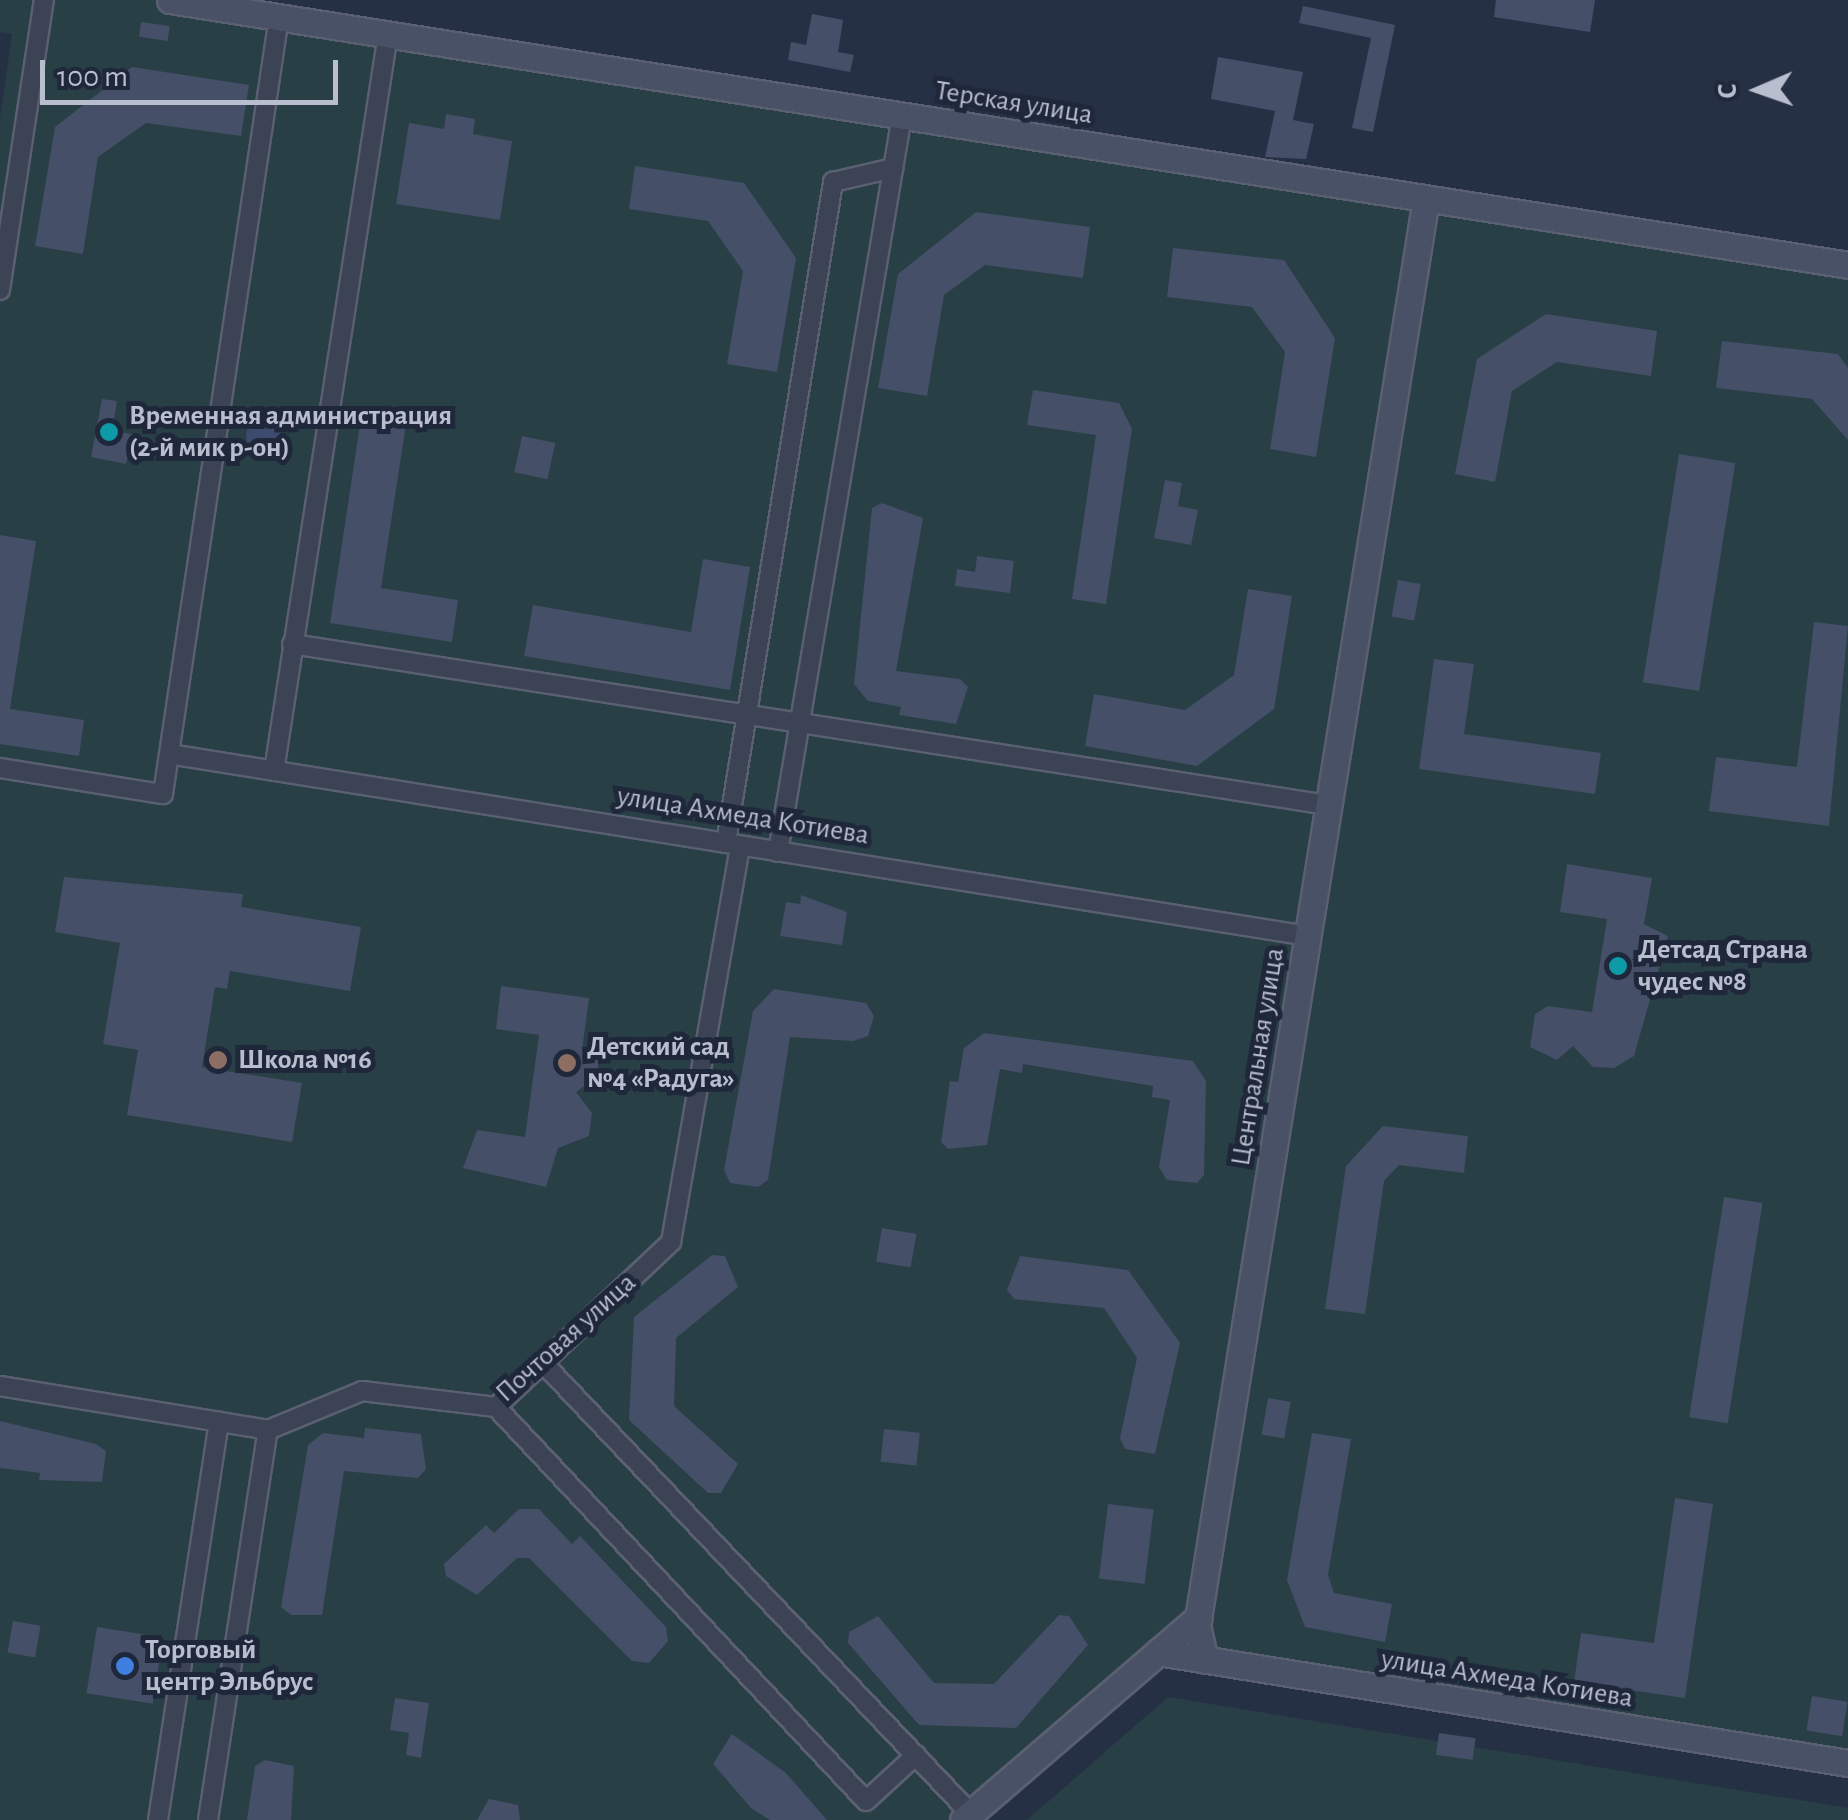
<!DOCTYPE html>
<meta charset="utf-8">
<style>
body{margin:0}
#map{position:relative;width:1848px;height:1820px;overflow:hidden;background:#263045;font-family:"Alegreya Sans",sans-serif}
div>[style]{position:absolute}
.green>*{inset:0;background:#283f46}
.water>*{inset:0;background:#3c4b6e}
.round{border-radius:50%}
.building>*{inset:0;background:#454f67;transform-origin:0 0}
.roads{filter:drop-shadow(2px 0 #5a6072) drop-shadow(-2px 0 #5a6072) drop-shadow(0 2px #5a6072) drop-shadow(0 -2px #5a6072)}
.street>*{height:18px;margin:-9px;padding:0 9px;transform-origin:9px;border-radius:9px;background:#3b4354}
.secondary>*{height:25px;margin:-12.5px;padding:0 12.5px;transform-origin:12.5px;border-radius:12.5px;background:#495167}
.dots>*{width:28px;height:28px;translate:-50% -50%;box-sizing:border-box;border:5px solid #1f273a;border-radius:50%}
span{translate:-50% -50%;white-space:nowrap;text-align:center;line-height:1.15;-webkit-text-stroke:10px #1f273a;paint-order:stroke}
.street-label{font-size:28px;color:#b9bece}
.poi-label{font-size:28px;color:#b9bece;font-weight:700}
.left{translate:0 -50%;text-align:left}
.north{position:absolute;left:1708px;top:40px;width:100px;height:100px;-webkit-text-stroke:8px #1f273a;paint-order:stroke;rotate:268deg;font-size:28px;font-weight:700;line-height:40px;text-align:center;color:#b9bece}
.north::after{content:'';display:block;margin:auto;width:35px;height:45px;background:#b9bece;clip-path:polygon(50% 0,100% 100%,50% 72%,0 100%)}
.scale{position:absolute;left:40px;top:60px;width:298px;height:45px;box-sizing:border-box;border:5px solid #b9bece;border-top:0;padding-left:12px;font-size:30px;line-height:35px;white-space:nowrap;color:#b9bece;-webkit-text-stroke:8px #1f273a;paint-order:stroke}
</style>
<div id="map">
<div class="green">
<div style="clip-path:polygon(0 0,170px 0,1848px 265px,1848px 1763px,1158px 1652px,963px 1820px,0 1820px,0 118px,12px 34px,0 32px)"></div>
<div style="clip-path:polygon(1168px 1697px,1848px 1808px,1848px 1820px,1027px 1820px)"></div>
</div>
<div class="water">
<div class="round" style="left:246px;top:419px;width:34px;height:34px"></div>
</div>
<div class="building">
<div style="clip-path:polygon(1496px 0,1595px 0,1590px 32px,1494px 17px)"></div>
<div style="clip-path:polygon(1303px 6px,1395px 25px,1373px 132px,1352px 128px,1371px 38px,1299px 23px)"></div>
<div style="clip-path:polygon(812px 14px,843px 20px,838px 52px,854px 55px,850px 72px,788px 60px,791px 42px,806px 45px)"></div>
<div style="left:141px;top:22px;width:29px;height:15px;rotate:8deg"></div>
<div style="clip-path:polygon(1218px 57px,1303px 72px,1293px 120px,1314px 124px,1306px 159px,1265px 157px,1275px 111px,1211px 99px)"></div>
<div style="clip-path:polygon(132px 67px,249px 85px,241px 136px,146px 123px,98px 157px,83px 254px,35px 246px,55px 127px)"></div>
<div style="clip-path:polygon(446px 114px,475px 119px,473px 134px,512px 141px,500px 220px,396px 204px,409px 123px,444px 129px)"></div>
<div style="clip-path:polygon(635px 166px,744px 183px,796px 258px,777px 372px,727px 364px,743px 271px,708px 221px,629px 209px)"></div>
<div style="clip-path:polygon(976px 212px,1090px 227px,1083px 278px,985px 265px,944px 295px,927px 396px,878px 388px,898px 274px)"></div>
<div style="clip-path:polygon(1173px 248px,1284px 260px,1335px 338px,1316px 457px,1270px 449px,1285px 352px,1252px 307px,1167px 297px)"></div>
<div style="clip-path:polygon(1546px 314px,1657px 331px,1651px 376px,1557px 362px,1512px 391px,1495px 482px,1455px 474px,1477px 359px)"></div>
<div style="clip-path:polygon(1722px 341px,1838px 354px,1848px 368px,1848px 440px,1812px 399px,1716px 388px)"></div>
<div style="clip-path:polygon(1033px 390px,1119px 403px,1132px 429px,1106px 604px,1072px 599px,1096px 435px,1027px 425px)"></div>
<div style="clip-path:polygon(102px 399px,117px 401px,112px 431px,132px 434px,126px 464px,91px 457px)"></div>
<div style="clip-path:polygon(361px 418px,406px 424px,381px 588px,458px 600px,452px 642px,330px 623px)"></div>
<div style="left:522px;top:436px;width:34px;height:37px;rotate:12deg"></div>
<div style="left:1679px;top:454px;width:57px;height:231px;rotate:9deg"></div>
<div style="clip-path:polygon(1165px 480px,1182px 483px,1178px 506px,1198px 510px,1191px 545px,1154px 538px)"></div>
<div style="clip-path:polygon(882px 503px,923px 518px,896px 671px,960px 679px,968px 687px,956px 724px,899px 715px,901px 707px,868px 701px,854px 684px,872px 508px)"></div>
<div style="clip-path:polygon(0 535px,36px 541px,10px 709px,84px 720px,79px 756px,0 744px)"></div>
<div style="clip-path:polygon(977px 556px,1014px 561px,1010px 593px,955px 586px,957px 569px,975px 572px)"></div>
<div style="clip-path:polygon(703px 559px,750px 567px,730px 690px,524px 656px,533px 605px,691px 632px)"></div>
<div style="left:1398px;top:580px;width:23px;height:37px;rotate:10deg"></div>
<div style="clip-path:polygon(1248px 589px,1292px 596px,1274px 709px,1197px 766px,1085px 746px,1094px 694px,1185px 710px,1234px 675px)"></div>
<div style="clip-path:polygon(1814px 622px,1848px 626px,1829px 826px,1709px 811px,1716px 757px,1797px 767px)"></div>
<div style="clip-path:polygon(1434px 659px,1474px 664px,1464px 734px,1601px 753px,1595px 794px,1419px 769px)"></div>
<div style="clip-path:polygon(1567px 864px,1652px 878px,1644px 924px,1668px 936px,1634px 1056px,1614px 1068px,1593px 1067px,1573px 1046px,1557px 1060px,1530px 1047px,1535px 1014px,1548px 1006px,1592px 1012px,1607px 919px,1560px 912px)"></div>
<div style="clip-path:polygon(64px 877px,243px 894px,241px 907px,361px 927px,350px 991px,230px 971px,227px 989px,215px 987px,202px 1067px,302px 1083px,292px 1142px,127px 1115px,138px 1050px,103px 1044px,120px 943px,55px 932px)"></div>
<div style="clip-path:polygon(801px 895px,847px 912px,842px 945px,780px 936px,786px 902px,800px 904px)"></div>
<div style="clip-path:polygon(501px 986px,589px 998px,582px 1051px,599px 1061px,596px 1078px,576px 1092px,592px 1113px,589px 1136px,558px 1148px,546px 1187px,463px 1168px,477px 1130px,525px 1137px,539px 1035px,496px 1029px)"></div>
<div style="clip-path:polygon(774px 989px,866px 1003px,874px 1016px,868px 1036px,853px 1041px,790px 1037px,768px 1180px,758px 1187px,730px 1183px,724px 1170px,753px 1011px)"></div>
<div style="clip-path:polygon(984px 1033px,1193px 1061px,1206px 1081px,1204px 1175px,1197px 1183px,1167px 1180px,1159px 1167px,1170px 1100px,1152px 1097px,1153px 1086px,1023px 1064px,1022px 1073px,1000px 1069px,987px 1145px,948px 1149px,941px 1142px,950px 1081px,958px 1082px,964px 1048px)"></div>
<div style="clip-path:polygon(1383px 1126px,1468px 1136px,1464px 1173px,1399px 1165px,1384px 1181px,1365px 1314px,1325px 1309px,1346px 1166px)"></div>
<div style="left:1724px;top:1197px;width:39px;height:223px;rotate:9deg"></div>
<div style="left:882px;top:1228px;width:35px;height:34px;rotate:10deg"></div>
<div style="clip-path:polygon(712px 1255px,725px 1256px,738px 1287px,676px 1338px,674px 1406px,738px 1464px,721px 1493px,708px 1493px,629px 1420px,634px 1317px)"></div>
<div style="clip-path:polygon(1020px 1256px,1128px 1270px,1180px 1343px,1155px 1454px,1125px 1449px,1120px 1438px,1137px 1358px,1104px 1308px,1014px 1299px,1007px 1290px)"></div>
<div style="left:1268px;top:1398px;width:23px;height:37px;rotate:10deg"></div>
<div style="clip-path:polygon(0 1421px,96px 1444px,106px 1451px,102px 1482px,39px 1480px,40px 1473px,0 1468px)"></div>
<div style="clip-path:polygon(365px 1428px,421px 1434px,426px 1469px,418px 1478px,344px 1471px,322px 1615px,291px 1615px,281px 1607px,308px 1445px,323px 1433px,364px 1438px)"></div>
<div style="left:884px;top:1429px;width:36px;height:33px;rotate:6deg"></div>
<div style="clip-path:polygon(1312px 1433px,1351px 1439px,1328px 1575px,1334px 1593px,1392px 1604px,1385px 1642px,1305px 1627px,1287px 1580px)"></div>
<div style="clip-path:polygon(1675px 1498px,1713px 1504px,1685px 1698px,1574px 1682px,1581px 1633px,1654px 1643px)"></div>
<div style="left:1108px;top:1504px;width:46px;height:75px;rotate:7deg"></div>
<div style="clip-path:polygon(519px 1509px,539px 1509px,572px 1544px,580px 1536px,666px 1627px,668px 1641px,649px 1663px,632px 1661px,529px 1558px,517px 1558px,477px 1595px,446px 1576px,444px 1564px,486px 1525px,494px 1533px)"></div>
<div style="clip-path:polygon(1059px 1615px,1069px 1616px,1088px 1645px,1016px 1728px,919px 1725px,848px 1643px,849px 1632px,878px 1616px,934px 1683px,994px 1684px)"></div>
<div style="left:13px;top:1621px;width:28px;height:32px;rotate:10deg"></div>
<div style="left:97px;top:1627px;width:67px;height:67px;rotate:9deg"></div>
<div style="left:1812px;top:1696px;width:36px;height:35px;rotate:9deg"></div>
<div style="clip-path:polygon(395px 1698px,429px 1703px,421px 1758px,406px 1755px,409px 1733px,390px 1730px)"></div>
<div style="left:1439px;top:1733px;width:37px;height:22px;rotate:8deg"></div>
<div style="clip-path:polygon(732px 1734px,786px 1773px,827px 1820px,770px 1820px,751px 1808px,713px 1764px)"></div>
<div style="clip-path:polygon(265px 1760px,294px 1766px,291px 1820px,247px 1820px,255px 1766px)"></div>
<div style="clip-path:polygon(489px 1799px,518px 1805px,520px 1820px,477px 1820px)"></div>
</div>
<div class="roads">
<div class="street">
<div style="left:0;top:290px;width:293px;rotate:-81.4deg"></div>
<div style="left:292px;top:644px;width:1049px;rotate:8.83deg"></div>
<div style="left:169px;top:754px;width:1153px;rotate:9.08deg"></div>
<div style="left:0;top:768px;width:165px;rotate:9.1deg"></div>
<div style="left:163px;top:794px;width:786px;rotate:-81.51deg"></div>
<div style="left:274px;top:771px;width:746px;rotate:-81.21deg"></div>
<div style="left:726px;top:843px;width:670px;rotate:-80.8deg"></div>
<div style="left:833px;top:182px;width:62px;rotate:-13.1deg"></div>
<div style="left:778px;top:852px;width:746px;rotate:-80.44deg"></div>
<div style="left:543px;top:1363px;width:620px;rotate:46.5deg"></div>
<div style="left:0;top:1386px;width:272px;rotate:9.3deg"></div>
<div style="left:268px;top:1430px;width:102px;rotate:-22.5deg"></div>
<div style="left:362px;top:1391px;width:135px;rotate:6.8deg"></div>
<div style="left:496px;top:1407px;width:241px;rotate:-43.3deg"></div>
<div style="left:671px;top:1242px;width:402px;rotate:-80.1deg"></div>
<div style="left:496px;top:1407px;width:540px;rotate:46.8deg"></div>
<div style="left:866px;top:1801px;width:68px;rotate:-42.6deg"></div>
<div style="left:158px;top:1820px;width:403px;rotate:-81.3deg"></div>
<div style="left:208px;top:1820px;width:395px;rotate:-81.3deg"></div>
</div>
<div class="secondary">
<div style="left:170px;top:0;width:1699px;rotate:8.97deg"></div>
<div style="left:1158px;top:1652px;width:699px;rotate:9.14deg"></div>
<div style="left:1205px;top:1660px;width:36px;rotate:-103deg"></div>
<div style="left:1197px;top:1625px;width:1444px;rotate:-80.88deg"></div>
<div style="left:963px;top:1820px;width:311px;rotate:-40.7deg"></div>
</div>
</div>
<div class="dots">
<div style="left:109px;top:432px;background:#0f9aa8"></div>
<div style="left:1618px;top:966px;background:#0f9aa8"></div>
<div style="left:218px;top:1060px;background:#8d6e63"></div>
<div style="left:567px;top:1063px;background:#8d6e63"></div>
<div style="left:125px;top:1666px;background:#3f7fe0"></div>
</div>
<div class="street-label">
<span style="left:1014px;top:103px;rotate:9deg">Терская улица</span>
<span style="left:743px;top:816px;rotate:9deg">улица Ахмеда Котиева</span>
<span style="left:1258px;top:1057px;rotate:-81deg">Центральная улица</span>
<span style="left:566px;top:1338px;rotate:-42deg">Почтовая улица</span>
<span style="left:1507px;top:1679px;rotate:9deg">улица Ахмеда Котиева</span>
</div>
<div class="poi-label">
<span class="left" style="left:129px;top:432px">Временная администрация<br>(2-й мик р-он)</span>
<span class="left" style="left:1638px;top:966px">Детсад Страна<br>чудес №8</span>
<span class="left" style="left:587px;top:1063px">Детский сад<br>№4 «Радуга»</span>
<span class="left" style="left:238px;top:1060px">Школа №16</span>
<span class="left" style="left:145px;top:1666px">Торговый<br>центр Эльбрус</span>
</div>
<div class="north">С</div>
<div class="scale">100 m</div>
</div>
